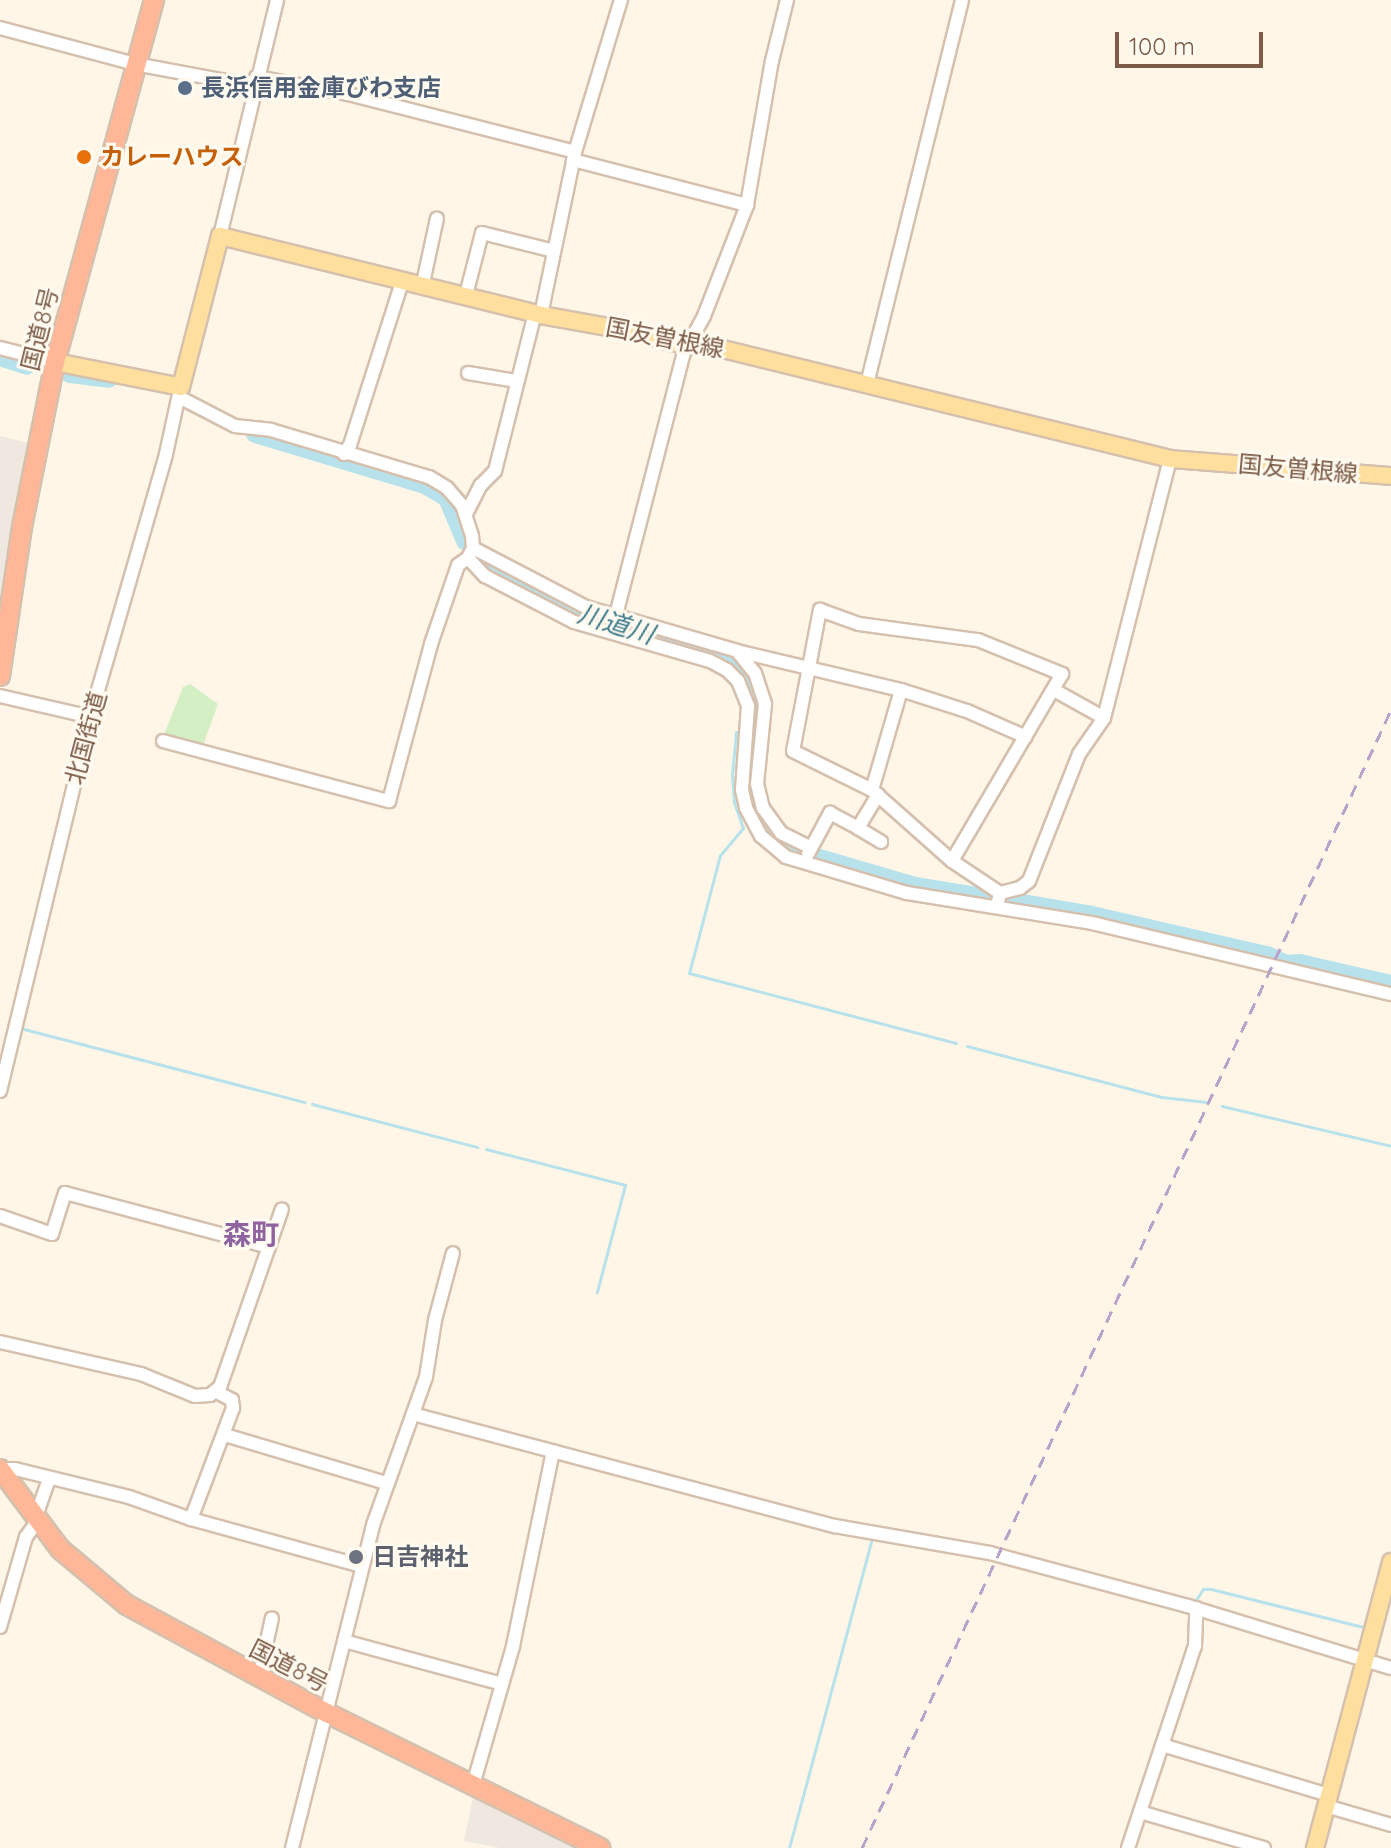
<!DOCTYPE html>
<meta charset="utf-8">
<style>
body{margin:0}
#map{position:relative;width:1391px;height:1848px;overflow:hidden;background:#fff6e7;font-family:Quicksand,"Noto Sans JP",sans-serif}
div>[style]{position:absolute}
.industrial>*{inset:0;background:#efe8e1}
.green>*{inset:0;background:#d3efc3}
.stream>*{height:3px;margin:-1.5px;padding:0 1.5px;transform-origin:1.5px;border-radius:1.5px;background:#b8e2eb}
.river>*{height:18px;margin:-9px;padding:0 9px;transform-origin:9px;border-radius:9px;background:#b8e2eb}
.roads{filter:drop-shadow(2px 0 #d5c0ae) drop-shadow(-2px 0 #d5c0ae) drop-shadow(0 2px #d5c0ae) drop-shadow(0 -2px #d5c0ae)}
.minor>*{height:12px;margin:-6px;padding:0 6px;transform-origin:6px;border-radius:6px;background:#fff}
.major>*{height:16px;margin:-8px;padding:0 8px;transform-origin:8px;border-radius:8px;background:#ffdf9e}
.highway>*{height:18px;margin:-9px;padding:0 9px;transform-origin:9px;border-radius:9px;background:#ffb798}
.rail>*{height:3px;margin-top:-1.5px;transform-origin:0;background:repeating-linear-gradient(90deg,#baa3cb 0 12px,transparent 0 20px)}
.dots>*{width:22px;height:22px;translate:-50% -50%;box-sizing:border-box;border:4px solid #fffaf0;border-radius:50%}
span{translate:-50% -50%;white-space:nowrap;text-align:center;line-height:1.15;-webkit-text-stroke:6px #fffaf0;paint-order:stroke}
.service-label{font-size:24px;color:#4e5e75;font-weight:700}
.left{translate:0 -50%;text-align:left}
.food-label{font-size:24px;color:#c56008;font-weight:700}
.street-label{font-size:24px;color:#7c5c47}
.worship-label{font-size:24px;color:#5b616d;font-weight:700}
.water-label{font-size:26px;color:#3b7a8b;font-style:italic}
.quarter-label{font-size:28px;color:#8e63a0;font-weight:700}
.scale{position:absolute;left:1115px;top:32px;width:148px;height:36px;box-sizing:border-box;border:4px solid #7c5c47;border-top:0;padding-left:10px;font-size:24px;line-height:28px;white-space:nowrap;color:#7c5c47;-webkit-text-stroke:6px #fffaf0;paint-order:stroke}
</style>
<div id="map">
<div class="industrial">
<div style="clip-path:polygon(0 436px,29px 443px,0 620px)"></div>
<div style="clip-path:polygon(474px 1793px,576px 1848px,500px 1848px,464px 1841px)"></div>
</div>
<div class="green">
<div style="clip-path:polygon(190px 684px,218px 704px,202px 748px,163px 737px,183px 687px)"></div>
</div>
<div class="stream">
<div style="left:740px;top:732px;width:4px;rotate:180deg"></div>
<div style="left:736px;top:732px;width:43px;rotate:95.3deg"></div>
<div style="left:732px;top:775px;width:27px;rotate:86deg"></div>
<div style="left:734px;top:802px;width:28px;rotate:71deg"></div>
<div style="left:743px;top:828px;width:35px;rotate:130deg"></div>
<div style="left:720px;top:855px;width:122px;rotate:104.7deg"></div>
<div style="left:689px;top:973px;width:276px;rotate:14.7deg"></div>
<div style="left:20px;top:1028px;width:294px;rotate:14.6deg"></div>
<div style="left:967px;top:1046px;width:201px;rotate:14.7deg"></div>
<div style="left:1161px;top:1097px;width:46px;rotate:6.2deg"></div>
<div style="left:312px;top:1104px;width:171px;rotate:14.6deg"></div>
<div style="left:1222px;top:1106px;width:174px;rotate:13.3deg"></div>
<div style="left:486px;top:1149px;width:144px;rotate:14.5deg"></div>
<div style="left:625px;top:1185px;width:111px;rotate:104.7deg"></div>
<div style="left:1003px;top:1563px;width:37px;rotate:14deg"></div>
<div style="left:1194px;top:1603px;width:17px;rotate:-57deg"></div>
<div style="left:1203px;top:1589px;width:8px"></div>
<div style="left:1211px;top:1589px;width:157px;rotate:14deg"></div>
<div style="left:789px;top:1848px;width:320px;rotate:-75deg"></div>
</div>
<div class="river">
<div style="left:0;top:357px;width:28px;rotate:18deg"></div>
<div style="left:70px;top:374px;width:39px;rotate:7deg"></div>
<div style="left:255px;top:434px;width:177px;rotate:16.7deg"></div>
<div style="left:425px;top:485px;width:26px;rotate:31deg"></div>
<div style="left:447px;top:498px;width:47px;rotate:67.3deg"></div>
<div style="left:479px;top:561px;width:101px;rotate:29.1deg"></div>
<div style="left:567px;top:610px;width:173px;rotate:17.8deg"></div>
<div style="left:732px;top:663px;width:16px;rotate:43deg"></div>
<div style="left:744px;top:674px;width:27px;rotate:66deg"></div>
<div style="left:755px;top:699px;width:93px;rotate:93.1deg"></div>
<div style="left:750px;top:792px;width:16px;rotate:76deg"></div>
<div style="left:754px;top:808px;width:41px;rotate:54deg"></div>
<div style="left:778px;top:841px;width:17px;rotate:33deg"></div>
<div style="left:792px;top:850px;width:128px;rotate:16.3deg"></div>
<div style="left:915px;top:886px;width:75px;rotate:9.2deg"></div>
<div style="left:1011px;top:901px;width:82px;rotate:9.8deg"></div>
<div style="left:1092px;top:915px;width:180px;rotate:12.9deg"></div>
<div style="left:1267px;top:955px;width:21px;rotate:25deg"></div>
<div style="left:1286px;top:964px;width:14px;rotate:-4deg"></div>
<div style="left:1300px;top:963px;width:93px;rotate:13deg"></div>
</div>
<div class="roads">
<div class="minor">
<div style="left:0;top:28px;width:140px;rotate:14.9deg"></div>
<div style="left:135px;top:64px;width:121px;rotate:10.5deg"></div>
<div style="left:256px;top:77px;width:94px;rotate:10.5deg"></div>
<div style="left:348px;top:94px;width:234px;rotate:14.3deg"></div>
<div style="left:575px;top:152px;width:167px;rotate:101.8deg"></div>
<div style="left:575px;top:152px;width:159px;rotate:-73.2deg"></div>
<div style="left:573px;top:160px;width:180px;rotate:14.5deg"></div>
<div style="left:220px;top:236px;width:243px;rotate:-76.4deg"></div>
<div style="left:423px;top:283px;width:66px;rotate:-77.8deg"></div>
<div style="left:466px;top:295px;width:64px;rotate:-75.5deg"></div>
<div style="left:482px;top:233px;width:74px;rotate:14deg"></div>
<div style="left:0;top:348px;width:57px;rotate:14.3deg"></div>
<div style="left:468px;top:373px;width:50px;rotate:9.3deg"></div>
<div style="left:867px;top:384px;width:396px;rotate:-76.1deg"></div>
<div style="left:179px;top:397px;width:63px;rotate:27.4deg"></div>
<div style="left:235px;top:426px;width:36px;rotate:6deg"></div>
<div style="left:271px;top:430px;width:165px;rotate:16.6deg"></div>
<div style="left:429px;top:477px;width:21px;rotate:31deg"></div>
<div style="left:447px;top:488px;width:23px;rotate:49deg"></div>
<div style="left:462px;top:505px;width:33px;rotate:72deg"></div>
<div style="left:472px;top:536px;width:12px;rotate:85deg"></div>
<div style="left:473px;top:548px;width:11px;rotate:117deg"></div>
<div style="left:468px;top:558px;width:25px;rotate:47deg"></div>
<div style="left:485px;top:576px;width:100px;rotate:27.3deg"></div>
<div style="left:574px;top:622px;width:141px;rotate:16deg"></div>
<div style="left:710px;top:661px;width:19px;rotate:28deg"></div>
<div style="left:727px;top:670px;width:16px;rotate:45deg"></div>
<div style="left:738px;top:681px;width:27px;rotate:68deg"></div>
<div style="left:748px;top:706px;width:84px;rotate:94.1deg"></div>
<div style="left:742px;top:790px;width:18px;rotate:77deg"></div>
<div style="left:746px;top:808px;width:32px;rotate:62deg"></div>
<div style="left:761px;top:836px;width:33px;rotate:40deg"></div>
<div style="left:786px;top:857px;width:126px;rotate:16.6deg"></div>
<div style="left:907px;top:893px;width:187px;rotate:9.2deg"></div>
<div style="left:1092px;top:923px;width:307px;rotate:13.4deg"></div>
<div style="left:344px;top:454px;width:11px;rotate:-56deg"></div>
<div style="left:350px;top:445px;width:174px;rotate:-72.3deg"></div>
<div style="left:466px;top:514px;width:33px;rotate:-63deg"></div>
<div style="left:481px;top:485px;width:20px;rotate:-45deg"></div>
<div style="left:495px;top:471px;width:163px;rotate:-75.8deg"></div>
<div style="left:473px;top:548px;width:127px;rotate:27.6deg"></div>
<div style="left:586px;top:607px;width:157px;rotate:16.2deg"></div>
<div style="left:737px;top:651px;width:169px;rotate:13.4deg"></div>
<div style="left:820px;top:610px;width:41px;rotate:19.7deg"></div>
<div style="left:859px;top:624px;width:120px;rotate:7.7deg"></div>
<div style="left:978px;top:640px;width:91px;rotate:22deg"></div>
<div style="left:1062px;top:674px;width:217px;rotate:120.5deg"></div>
<div style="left:952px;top:861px;width:107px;rotate:-138.4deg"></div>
<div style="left:872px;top:790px;width:88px;rotate:-153.7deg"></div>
<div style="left:793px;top:751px;width:144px;rotate:-79.2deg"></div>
<div style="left:616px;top:615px;width:268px;rotate:-75.5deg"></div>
<div style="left:683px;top:355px;width:44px;rotate:-61.7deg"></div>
<div style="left:704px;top:316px;width:119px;rotate:-68.8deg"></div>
<div style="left:747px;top:205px;width:146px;rotate:-80.2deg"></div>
<div style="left:772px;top:61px;width:63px;rotate:-76.2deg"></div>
<div style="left:737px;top:651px;width:28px;rotate:51deg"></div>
<div style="left:755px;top:673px;width:33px;rotate:72deg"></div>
<div style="left:765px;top:704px;width:80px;rotate:95.7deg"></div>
<div style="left:757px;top:784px;width:25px;rotate:76deg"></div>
<div style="left:763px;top:808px;width:31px;rotate:54deg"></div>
<div style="left:781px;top:833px;width:32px;rotate:26deg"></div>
<div style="left:1054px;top:690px;width:57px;rotate:29.2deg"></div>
<div style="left:0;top:696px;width:93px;rotate:13deg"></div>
<div style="left:163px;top:741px;width:234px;rotate:14.9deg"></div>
<div style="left:389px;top:801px;width:163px;rotate:-75deg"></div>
<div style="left:431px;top:644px;width:83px;rotate:-71.1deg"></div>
<div style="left:458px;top:565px;width:12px;rotate:-35deg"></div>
<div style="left:872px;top:790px;width:104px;rotate:-73.8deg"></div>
<div style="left:901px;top:690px;width:69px;rotate:17.7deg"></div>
<div style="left:967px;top:711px;width:64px;rotate:23.8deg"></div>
<div style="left:858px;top:828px;width:27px;rotate:31deg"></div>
<div style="left:808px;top:854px;width:47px;rotate:-61.8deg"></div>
<div style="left:830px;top:813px;width:32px;rotate:28deg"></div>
<div style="left:858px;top:828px;width:39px;rotate:-59deg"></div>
<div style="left:952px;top:861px;width:58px;rotate:33.7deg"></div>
<div style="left:997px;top:906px;width:13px;rotate:-77deg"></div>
<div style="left:1000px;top:893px;width:21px;rotate:-14deg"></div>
<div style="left:1020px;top:888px;width:11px;rotate:-38deg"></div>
<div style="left:1029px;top:881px;width:136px;rotate:-68.5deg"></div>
<div style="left:1079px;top:754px;width:44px;rotate:-55.2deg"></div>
<div style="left:1104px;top:718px;width:267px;rotate:-75.7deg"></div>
<div style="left:0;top:1091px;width:384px;rotate:-76.4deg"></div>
<div style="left:90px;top:718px;width:275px;rotate:-73.9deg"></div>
<div style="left:166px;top:454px;width:66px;rotate:-77.7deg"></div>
<div style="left:0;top:1216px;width:55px;rotate:19.1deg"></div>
<div style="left:52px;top:1234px;width:43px;rotate:-72.4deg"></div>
<div style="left:65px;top:1193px;width:211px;rotate:14.8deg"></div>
<div style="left:0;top:1342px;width:145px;rotate:12.8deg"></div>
<div style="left:141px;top:1374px;width:58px;rotate:22.2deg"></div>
<div style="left:195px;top:1396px;width:15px;rotate:-4deg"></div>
<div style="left:210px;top:1395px;width:13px;rotate:-39deg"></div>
<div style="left:220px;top:1387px;width:188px;rotate:-70.8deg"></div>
<div style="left:217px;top:1392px;width:17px;rotate:28deg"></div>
<div style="left:232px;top:1400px;width:8px;rotate:83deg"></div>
<div style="left:233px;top:1408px;width:119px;rotate:110.7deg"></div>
<div style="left:191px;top:1519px;width:177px;rotate:15.4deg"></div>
<div style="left:413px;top:1414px;width:437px;rotate:14.9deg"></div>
<div style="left:835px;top:1526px;width:157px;rotate:9.9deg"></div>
<div style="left:990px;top:1553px;width:205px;rotate:15deg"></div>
<div style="left:1188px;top:1606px;width:212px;rotate:17deg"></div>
<div style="left:225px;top:1435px;width:168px;rotate:16.6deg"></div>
<div style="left:0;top:1469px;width:15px"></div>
<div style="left:15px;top:1469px;width:117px;rotate:13.8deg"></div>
<div style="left:129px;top:1497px;width:66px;rotate:19.5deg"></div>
<div style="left:35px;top:1519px;width:42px;rotate:-70.7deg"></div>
<div style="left:0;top:1627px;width:94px;rotate:-73.9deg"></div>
<div style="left:26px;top:1537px;width:19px;rotate:-54deg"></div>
<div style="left:344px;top:1641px;width:164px;rotate:15.2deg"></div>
<div style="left:259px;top:1677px;width:60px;rotate:-77.6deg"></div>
<div style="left:1162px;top:1745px;width:174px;rotate:16.7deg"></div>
<div style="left:473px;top:1785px;width:145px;rotate:-73.9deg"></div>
<div style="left:513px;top:1646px;width:199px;rotate:-78.4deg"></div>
<div style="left:1326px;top:1806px;width:68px;rotate:16.3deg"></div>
<div style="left:1140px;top:1812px;width:129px;rotate:16.2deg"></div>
<div style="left:292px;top:1848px;width:333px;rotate:-75.9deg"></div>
<div style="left:373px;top:1525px;width:157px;rotate:-70.3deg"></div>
<div style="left:426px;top:1377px;width:58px;rotate:-81deg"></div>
<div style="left:435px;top:1320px;width:69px;rotate:-75deg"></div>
<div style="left:1128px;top:1848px;width:213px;rotate:-71.7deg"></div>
<div style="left:1195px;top:1646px;width:38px;rotate:-88deg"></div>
</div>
<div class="major">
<div style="left:55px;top:362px;width:128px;rotate:11.2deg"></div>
<div style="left:181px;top:387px;width:156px;rotate:-75.5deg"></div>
<div style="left:220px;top:236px;width:331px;rotate:13.8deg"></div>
<div style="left:541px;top:315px;width:97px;rotate:10.1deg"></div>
<div style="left:636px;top:332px;width:41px;rotate:15.8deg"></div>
<div style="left:675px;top:343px;width:23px"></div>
<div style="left:698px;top:343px;width:486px;rotate:13.8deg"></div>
<div style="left:1170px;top:459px;width:222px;rotate:4.4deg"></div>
<div style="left:1315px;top:1848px;width:296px;rotate:-75.1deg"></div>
</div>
<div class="highway">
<div style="left:0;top:676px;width:151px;rotate:-81.6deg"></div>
<div style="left:22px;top:527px;width:168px;rotate:-78.7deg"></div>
<div style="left:55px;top:362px;width:375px;rotate:-74.7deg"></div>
<div style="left:0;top:1469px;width:100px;rotate:53.1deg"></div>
<div style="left:60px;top:1549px;width:87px;rotate:39.9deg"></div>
<div style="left:127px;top:1605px;width:227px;rotate:28.4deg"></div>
<div style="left:327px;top:1713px;width:305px;rotate:26.3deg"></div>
</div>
</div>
<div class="rail">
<div style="left:862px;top:1848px;width:1255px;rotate:-65.07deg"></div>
</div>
<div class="dots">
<div style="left:185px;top:88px;background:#5c6f8a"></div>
<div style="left:84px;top:157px;background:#e8710a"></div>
<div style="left:356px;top:1557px;background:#6b7280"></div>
</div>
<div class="service-label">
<span class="left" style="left:201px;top:88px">長浜信用金庫びわ支店</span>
</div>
<div class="food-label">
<span class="left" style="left:100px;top:157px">カレーハウス</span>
</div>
<div class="street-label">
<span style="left:40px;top:329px;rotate:-76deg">国道8号</span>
<span style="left:665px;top:338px;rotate:11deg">国友曽根線</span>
<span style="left:1298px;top:469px;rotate:5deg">国友曽根線</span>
<span style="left:86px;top:738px;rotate:-75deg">北国街道</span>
<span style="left:289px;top:1666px;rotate:27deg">国道8号</span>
</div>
<div class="worship-label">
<span class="left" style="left:372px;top:1557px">日吉神社</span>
</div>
<div class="water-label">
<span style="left:616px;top:624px;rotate:17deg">川道川</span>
</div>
<div class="quarter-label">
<span style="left:251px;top:1234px">森町</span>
</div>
<div class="scale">100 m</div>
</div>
